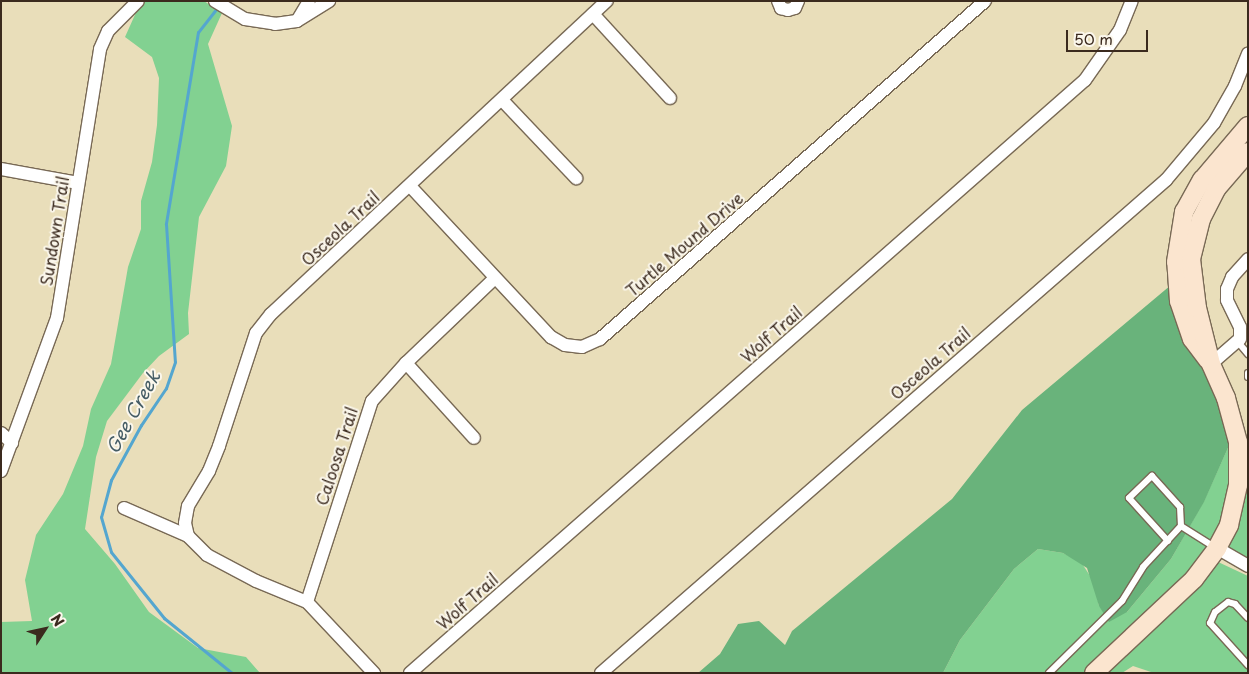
<!DOCTYPE html>
<style>
body{margin:0}
#map{position:relative;width:1249px;height:674px;overflow:hidden;background:#e9deba;font-family:"Playpen Sans",sans-serif}
div>[style]{position:absolute}
.green>*{inset:0;background:#82d191}
.forest>*{inset:0;background:#69b37b}
.stream>*{height:3px;margin:-1.5px;padding:0 1.5px;transform-origin:1.5px;border-radius:1.5px;background:#54a6cf}
.roads{filter:drop-shadow(1px 0 #786955) drop-shadow(-1px 0 #786955) drop-shadow(0 1px #786955) drop-shadow(0 -1px #786955)}
.lane>*{height:6px;margin:-3px;padding:0 3px;transform-origin:3px;border-radius:3px;background:#fff}
.street>*{height:12px;margin:-6px;padding:0 6px;transform-origin:6px;border-radius:6px;background:#fff}
.secondary>*{height:18px;margin:-9px;padding:0 9px;transform-origin:9px;border-radius:9px;background:#fbe5cf}
span{translate:-50% -50%;white-space:nowrap;text-align:center;line-height:1.15;-webkit-text-stroke:4px #fbf7ec;paint-order:stroke}
.street-label{font-size:16px;color:#3b2a1e}
.water-label{font-size:18px;color:#455c65;font-style:italic}
.frame{position:absolute;inset:0;border:2px solid #3b2a1e;pointer-events:none}
.north{position:absolute;left:20px;top:604px;width:50px;height:50px;-webkit-text-stroke:4px #fbf7ec;paint-order:stroke;rotate:55deg;font-size:14px;font-weight:700;line-height:20px;text-align:center;color:#3b2a1e}
.north::after{content:'';display:block;margin:auto;width:18px;height:22px;background:#3b2a1e;clip-path:polygon(50% 0,100% 100%,50% 72%,0 100%)}
.scale{position:absolute;left:1066px;top:30px;width:82px;height:22px;box-sizing:border-box;border:2px solid #3b2a1e;border-top:0;padding-left:6px;font-size:15px;line-height:18px;white-space:nowrap;color:#3b2a1e;-webkit-text-stroke:4px #fbf7ec;paint-order:stroke}
</style>
<div id="map">
<div class="green">
<div style="clip-path:polygon(146px 1px,204px 1px,222px 13px,208px 44px,232px 126px,226px 166px,199px 217px,188px 313px,189px 334px,159px 356px,143px 373px,107px 421px,96px 457px,85px 529px,115px 564px,149px 612px,198px 648px,246px 657px,260px 673px,1px 673px,1px 622px,32px 621px,25px 580px,36px 535px,63px 494px,83px 446px,91px 409px,111px 364px,128px 267px,141px 229px,141px 201px,152px 162px,157px 125px,159px 78px,152px 57px,125px 37px,138px 8px)"></div>
<div style="clip-path:polygon(1231px 441px,1232px 485px,1223px 524px,1190px 575px,1086px 673px,943px 673px,960px 640px,1014px 569px,1038px 549px,1063px 553px,1081px 562px,1094px 582px,1099px 606px,1127px 612px,1171px 559px,1204px 501px)"></div>
<div style="clip-path:polygon(1244px 443px,1248px 451px,1248px 562px,1223px 550px)"></div>
<div style="clip-path:polygon(1216px 561px,1248px 576px,1248px 673px,1154px 673px,1133px 666px,1122px 673px,1102px 673px)"></div>
</div>
<div class="forest">
<div style="clip-path:polygon(1171px 285px,1220px 401px,1231px 441px,1204px 502px,1171px 559px,1127px 612px,1109px 622px,1099px 606px,1087px 568px,1063px 553px,1038px 549px,1014px 569px,960px 640px,943px 673px,698px 673px,720px 654px,738px 624px,759px 621px,785px 645px,792px 631px,952px 499px,1022px 410px)"></div>
</div>
<div class="stream">
<div style="left:217px;top:8px;width:31px;rotate:128deg"></div>
<div style="left:198px;top:32px;width:195px;rotate:99.5deg"></div>
<div style="left:166px;top:224px;width:138px;rotate:86.3deg"></div>
<div style="left:175px;top:362px;width:28px;rotate:109deg"></div>
<div style="left:166px;top:388px;width:45px;rotate:124deg"></div>
<div style="left:141px;top:425px;width:63px;rotate:118.6deg"></div>
<div style="left:111px;top:480px;width:38px;rotate:105deg"></div>
<div style="left:101px;top:517px;width:36px;rotate:74deg"></div>
<div style="left:111px;top:552px;width:85px;rotate:51.2deg"></div>
<div style="left:164px;top:618px;width:87px;rotate:39deg"></div>
</div>
<div class="roads">
<div class="lane">
<div style="left:1238px;top:342px;width:16px;rotate:50deg"></div>
<div style="left:1248px;top:373px;width:4px;rotate:90deg"></div>
<div style="left:1168px;top:541px;width:58px;rotate:-132.2deg"></div>
<div style="left:1129px;top:498px;width:32px;rotate:-44deg"></div>
<div style="left:1152px;top:476px;width:42px;rotate:47.9deg"></div>
<div style="left:1180px;top:507px;width:19px;rotate:87deg"></div>
<div style="left:1248px;top:618px;width:19px;rotate:-133deg"></div>
<div style="left:1235px;top:604px;width:7px;rotate:-164deg"></div>
<div style="left:1228px;top:602px;width:16px;rotate:142deg"></div>
<div style="left:1215px;top:612px;width:12px;rotate:114deg"></div>
<div style="left:1210px;top:623px;width:57px;rotate:47.9deg"></div>
<div style="left:1049px;top:673px;width:103px;rotate:-44.6deg"></div>
<div style="left:1122px;top:601px;width:40px;rotate:-58deg"></div>
<div style="left:1143px;top:567px;width:56px;rotate:-47.2deg"></div>
<div style="left:1181px;top:526px;width:41px;rotate:32.2deg"></div>
</div>
<div class="street">
<div style="left:215px;top:1px;width:35px;rotate:31deg"></div>
<div style="left:245px;top:19px;width:30px;rotate:9deg"></div>
<div style="left:275px;top:24px;width:22px;rotate:-8deg"></div>
<div style="left:297px;top:21px;width:38px;rotate:-32deg"></div>
<div style="left:778px;top:1px;width:8px;rotate:67deg"></div>
<div style="left:781px;top:8px;width:7px;rotate:16deg"></div>
<div style="left:788px;top:10px;width:7px;rotate:-16deg"></div>
<div style="left:795px;top:8px;width:8px;rotate:-67deg"></div>
<div style="left:593px;top:14px;width:114px;rotate:47.5deg"></div>
<div style="left:297px;top:21px;width:23px;rotate:-59deg"></div>
<div style="left:502px;top:100px;width:108px;rotate:46.5deg"></div>
<div style="left:1px;top:169px;width:78px;rotate:10.3deg"></div>
<div style="left:410px;top:186px;width:207px;rotate:47deg"></div>
<div style="left:551px;top:337px;width:16px;rotate:30deg"></div>
<div style="left:565px;top:345px;width:17px;rotate:7deg"></div>
<div style="left:582px;top:347px;width:20px;rotate:-24deg"></div>
<div style="left:600px;top:339px;width:512px;rotate:-41.28deg"></div>
<div style="left:406px;top:363px;width:101px;rotate:47.8deg"></div>
<div style="left:1211px;top:364px;width:38px;rotate:-41deg"></div>
<div style="left:1240px;top:339px;width:12px;rotate:-90deg"></div>
<div style="left:1240px;top:327px;width:30px;rotate:-116deg"></div>
<div style="left:1227px;top:300px;width:11px;rotate:-90deg"></div>
<div style="left:1227px;top:289px;width:13px;rotate:-67deg"></div>
<div style="left:1232px;top:277px;width:24px;rotate:-48deg"></div>
<div style="left:1px;top:433px;width:15px;rotate:42deg"></div>
<div style="left:1px;top:471px;width:163px;rotate:-69.9deg"></div>
<div style="left:57px;top:318px;width:272px;rotate:-80.9deg"></div>
<div style="left:100px;top:49px;width:20px;rotate:-66deg"></div>
<div style="left:108px;top:31px;width:42px;rotate:-45deg"></div>
<div style="left:124px;top:508px;width:70px;rotate:23.6deg"></div>
<div style="left:188px;top:536px;width:27px;rotate:45deg"></div>
<div style="left:207px;top:555px;width:55px;rotate:28deg"></div>
<div style="left:256px;top:581px;width:55px;rotate:22.4deg"></div>
<div style="left:307px;top:602px;width:98px;rotate:46.7deg"></div>
<div style="left:188px;top:536px;width:13px;rotate:-103deg"></div>
<div style="left:185px;top:523px;width:17px;rotate:-80deg"></div>
<div style="left:188px;top:506px;width:41px;rotate:-59deg"></div>
<div style="left:209px;top:471px;width:27px;rotate:-68deg"></div>
<div style="left:219px;top:446px;width:119px;rotate:-71.9deg"></div>
<div style="left:256px;top:333px;width:24px;rotate:-52deg"></div>
<div style="left:271px;top:314px;width:459px;rotate:-43deg"></div>
<div style="left:1217px;top:548px;width:36px;rotate:30deg"></div>
<div style="left:307px;top:602px;width:211px;rotate:-72.1deg"></div>
<div style="left:372px;top:401px;width:51px;rotate:-48.2deg"></div>
<div style="left:406px;top:363px;width:123px;rotate:-43.7deg"></div>
<div style="left:410px;top:673px;width:898px;rotate:-41.3deg"></div>
<div style="left:1085px;top:80px;width:61px;rotate:-55deg"></div>
<div style="left:1120px;top:30px;width:31px;rotate:-68deg"></div>
<div style="left:601px;top:673px;width:750px;rotate:-41.11deg"></div>
<div style="left:1166px;top:180px;width:75px;rotate:-49.9deg"></div>
<div style="left:1214px;top:123px;width:43px;rotate:-60.4deg"></div>
<div style="left:1235px;top:86px;width:35px;rotate:-68deg"></div>
</div>
<div class="secondary">
<div style="left:1208px;top:360px;width:26px;rotate:-127deg"></div>
<div style="left:1192px;top:339px;width:40px;rotate:-108.9deg"></div>
<div style="left:1179px;top:301px;width:39px;rotate:-94deg"></div>
<div style="left:1176px;top:262px;width:51px;rotate:-80.9deg"></div>
<div style="left:1184px;top:212px;width:37px;rotate:-61deg"></div>
<div style="left:1202px;top:180px;width:71px;rotate:-49.6deg"></div>
<div style="left:1094px;top:673px;width:137px;rotate:-43.2deg"></div>
<div style="left:1194px;top:579px;width:39px;rotate:-53deg"></div>
<div style="left:1217px;top:548px;width:26px;rotate:-62deg"></div>
<div style="left:1229px;top:525px;width:41px;rotate:-77.3deg"></div>
<div style="left:1238px;top:485px;width:43px;rotate:-90deg"></div>
<div style="left:1238px;top:442px;width:46px;rotate:-105.3deg"></div>
<div style="left:1226px;top:398px;width:37px;rotate:-114deg"></div>
<div style="left:1211px;top:364px;width:58px;rotate:-104deg"></div>
<div style="left:1197px;top:308px;width:49px;rotate:-97deg"></div>
<div style="left:1191px;top:259px;width:41px;rotate:-76deg"></div>
<div style="left:1201px;top:219px;width:34px;rotate:-63deg"></div>
<div style="left:1216px;top:189px;width:49px;rotate:-49.1deg"></div>
</div>
</div>
<div class="street-label">
<span style="left:340px;top:228px;rotate:-43deg">Osceola Trail</span>
<span style="left:54px;top:231px;rotate:-81deg">Sundown Trail</span>
<span style="left:684px;top:244px;rotate:-41deg">Turtle Mound Drive</span>
<span style="left:771px;top:334px;rotate:-41deg">Wolf Trail</span>
<span style="left:930px;top:363px;rotate:-41deg">Osceola Trail</span>
<span style="left:336px;top:456px;rotate:-72deg">Caloosa Trail</span>
<span style="left:467px;top:601px;rotate:-41deg">Wolf Trail</span>
</div>
<div class="water-label">
<span style="left:133px;top:412px;rotate:-61deg">Gee Creek</span>
</div>
<div class="frame"></div>
<div class="north">N</div>
<div class="scale">50 m</div>
</div>
